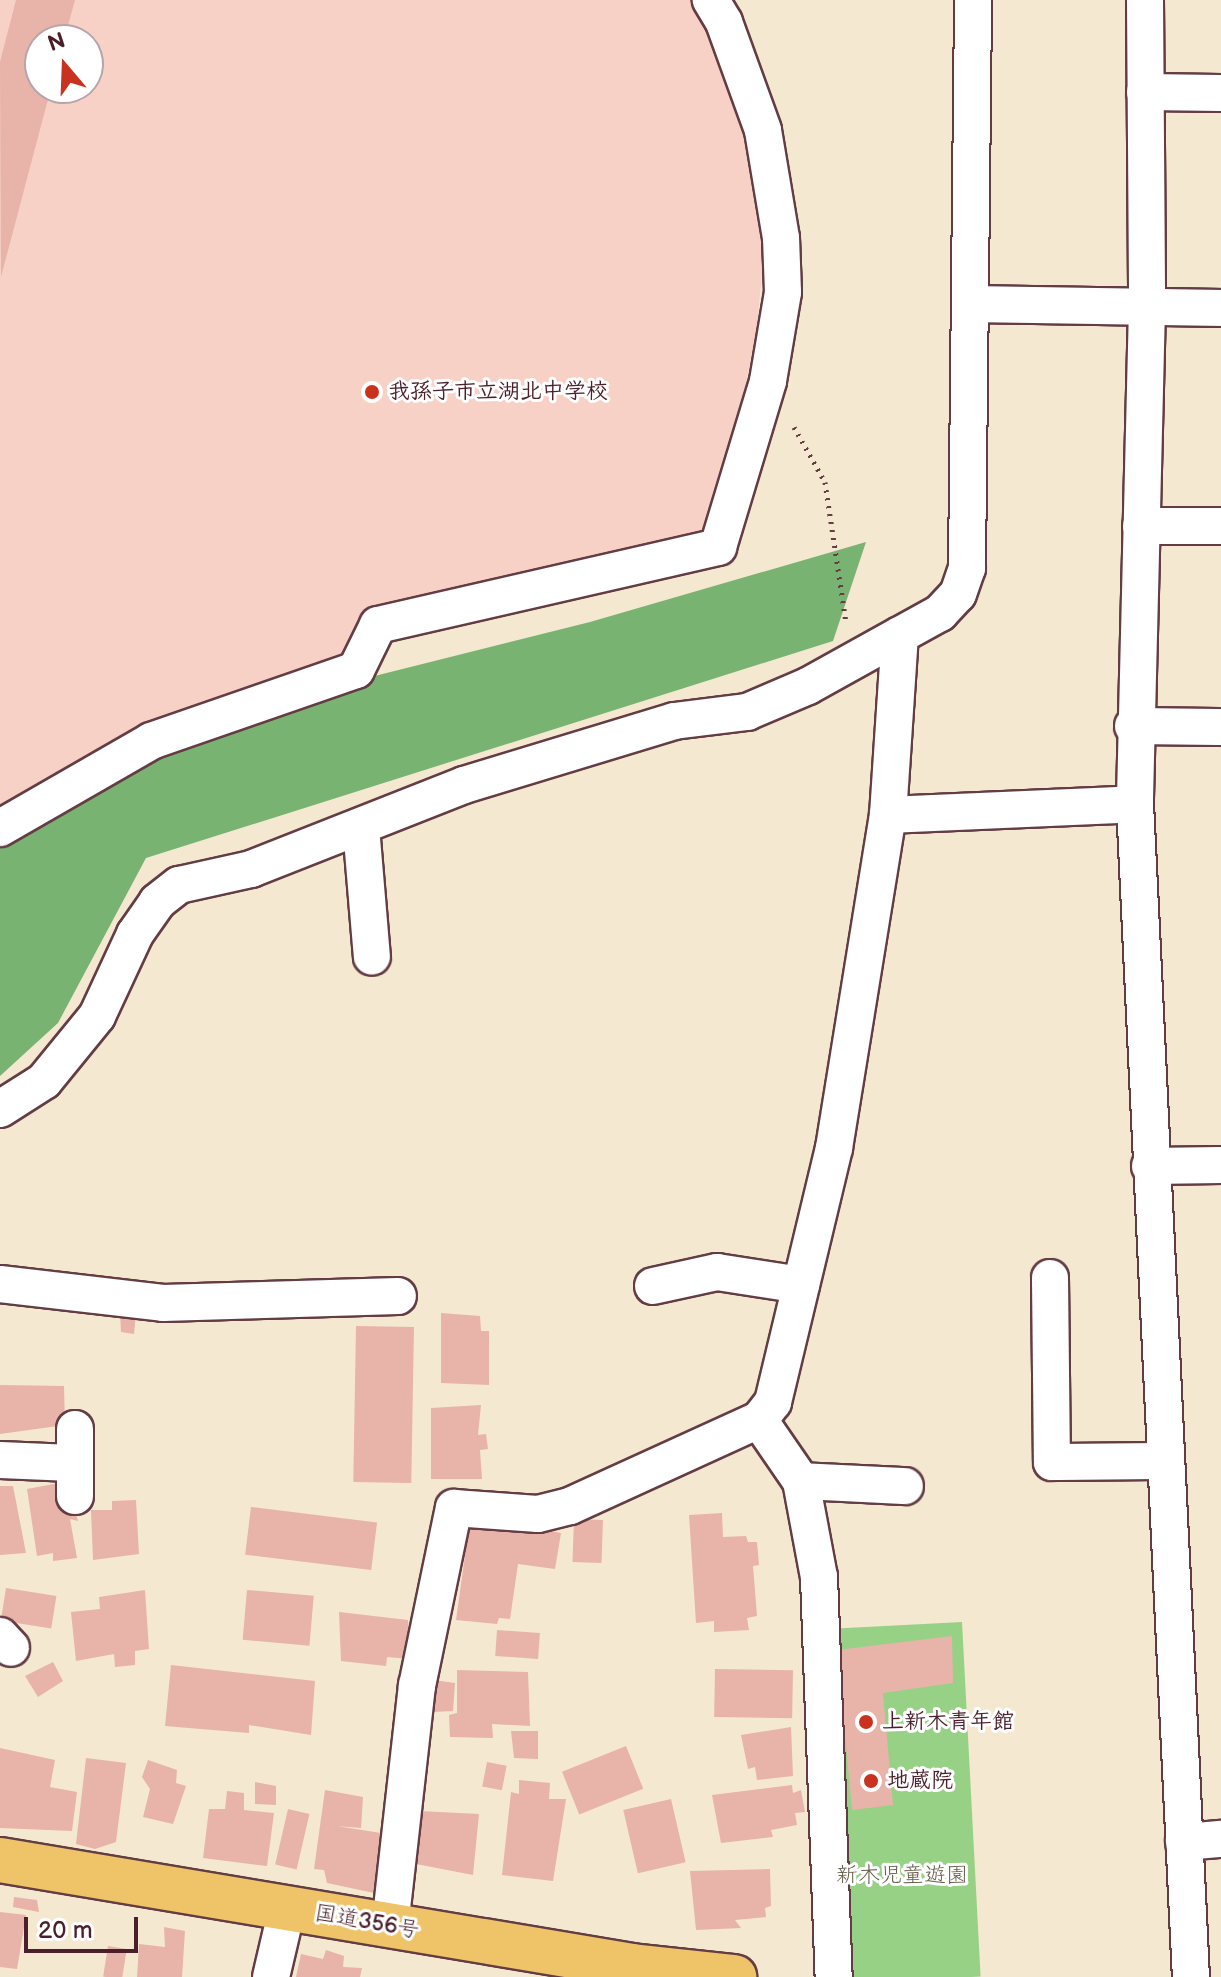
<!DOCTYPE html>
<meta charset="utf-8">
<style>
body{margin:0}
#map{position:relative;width:1221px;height:1977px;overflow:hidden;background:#f4e8d1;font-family:"Balsamiq Sans","Klee One",sans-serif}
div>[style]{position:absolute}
.built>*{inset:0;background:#f7d1c6}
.green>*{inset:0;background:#97d185;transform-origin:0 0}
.forest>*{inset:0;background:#79b372}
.building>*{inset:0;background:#e8b3a9;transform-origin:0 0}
.path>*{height:5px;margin-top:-2.5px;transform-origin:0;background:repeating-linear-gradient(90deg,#643d44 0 2px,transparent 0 8px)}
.roads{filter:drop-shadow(2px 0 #643d44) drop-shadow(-2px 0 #643d44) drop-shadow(0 2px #643d44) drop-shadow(0 -2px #643d44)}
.street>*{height:36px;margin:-18px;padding:0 18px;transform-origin:18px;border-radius:18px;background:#fff}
.highway>*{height:44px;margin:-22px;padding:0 22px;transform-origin:22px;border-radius:22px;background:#efc469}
.dots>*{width:22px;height:22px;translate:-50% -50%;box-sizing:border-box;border:4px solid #fff;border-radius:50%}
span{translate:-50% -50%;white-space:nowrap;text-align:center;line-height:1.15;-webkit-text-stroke:6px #fff;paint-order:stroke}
.poi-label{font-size:22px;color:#4a1f2b;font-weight:700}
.left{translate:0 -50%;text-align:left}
.park-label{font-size:22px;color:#655d4a}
.street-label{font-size:22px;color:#4a1f2b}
.north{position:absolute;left:24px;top:24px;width:80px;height:80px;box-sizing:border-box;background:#fff;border:2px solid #b7a5aa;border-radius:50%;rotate:341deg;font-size:22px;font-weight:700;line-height:32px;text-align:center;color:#4a1f2b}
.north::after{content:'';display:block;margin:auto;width:28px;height:36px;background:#c8321e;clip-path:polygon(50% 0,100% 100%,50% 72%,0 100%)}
.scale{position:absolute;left:24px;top:1917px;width:114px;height:36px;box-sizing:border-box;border:4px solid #4a1f2b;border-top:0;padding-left:10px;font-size:24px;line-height:28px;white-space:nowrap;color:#4a1f2b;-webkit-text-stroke:6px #fff;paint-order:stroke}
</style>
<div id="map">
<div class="built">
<div style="clip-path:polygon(evenodd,0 0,693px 0,720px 49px,749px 139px,766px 231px,757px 325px,732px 459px,706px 536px,367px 610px,347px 658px,0 810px,0 0,40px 40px,88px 40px,88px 88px,40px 88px,40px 40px)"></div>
</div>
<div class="green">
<div style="left:962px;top:1622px;width:355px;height:140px;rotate:87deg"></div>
</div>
<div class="forest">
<div style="clip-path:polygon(866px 542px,833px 641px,146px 858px,58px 1023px,0 1076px,0 820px,291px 697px,590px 622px)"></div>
</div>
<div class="building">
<div style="clip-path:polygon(16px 0,75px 0,64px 40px,40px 40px,40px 88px,51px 88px,1px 277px,0 62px)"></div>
<div style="clip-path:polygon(120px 1311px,136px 1313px,134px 1334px,121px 1332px)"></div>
<div style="clip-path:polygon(441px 1313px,480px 1316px,481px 1331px,489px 1331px,489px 1385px,441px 1383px)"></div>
<div style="left:356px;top:1326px;width:58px;height:156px;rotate:1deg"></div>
<div style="clip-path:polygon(0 1385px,64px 1386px,65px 1425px,0 1434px)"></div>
<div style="clip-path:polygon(481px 1405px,478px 1435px,486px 1434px,488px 1449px,480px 1450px,482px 1479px,431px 1479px,431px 1408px)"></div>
<div style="clip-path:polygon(59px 1483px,62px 1508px,73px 1504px,78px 1521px,70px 1519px,77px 1558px,53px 1561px,53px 1553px,37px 1556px,27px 1489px)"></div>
<div style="clip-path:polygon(0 1486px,13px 1486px,26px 1553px,0 1555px)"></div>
<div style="clip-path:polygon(136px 1500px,139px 1554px,93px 1560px,91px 1510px,112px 1510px,112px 1501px)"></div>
<div style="left:251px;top:1507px;width:127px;height:48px;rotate:7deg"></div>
<div style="clip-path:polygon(722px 1513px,723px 1537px,746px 1536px,748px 1542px,757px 1542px,759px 1565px,753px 1566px,757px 1616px,747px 1618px,749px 1630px,714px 1632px,714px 1621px,696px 1623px,689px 1515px)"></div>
<div style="left:574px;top:1519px;width:29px;height:43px;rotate:2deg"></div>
<div style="clip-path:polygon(502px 1522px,561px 1533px,555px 1569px,518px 1564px,510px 1619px,499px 1618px,497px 1624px,456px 1620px,469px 1527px,502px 1531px)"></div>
<div style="left:6px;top:1588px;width:51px;height:33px;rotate:9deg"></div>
<div style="clip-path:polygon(145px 1590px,149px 1649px,135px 1651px,135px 1665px,115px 1667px,114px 1654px,76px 1661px,71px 1612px,100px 1609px,99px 1597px)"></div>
<div style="left:247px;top:1590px;width:67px;height:50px;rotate:5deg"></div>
<div style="clip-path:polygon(339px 1612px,408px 1620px,410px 1659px,387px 1657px,386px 1666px,341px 1661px)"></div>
<div style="left:497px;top:1630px;width:43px;height:26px;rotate:4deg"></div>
<div style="clip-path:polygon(952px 1636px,953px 1683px,883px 1693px,893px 1805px,852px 1810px,837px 1650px)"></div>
<div style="clip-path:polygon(53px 1662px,63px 1681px,38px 1697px,25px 1676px)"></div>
<div style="clip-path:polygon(171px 1665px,315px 1681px,311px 1735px,249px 1725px,249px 1733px,165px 1726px)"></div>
<div style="left:715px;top:1669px;width:78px;height:48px;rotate:1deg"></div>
<div style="clip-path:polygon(457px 1670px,528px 1672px,530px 1726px,492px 1724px,493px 1738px,450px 1737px,449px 1715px,457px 1713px)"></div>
<div style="clip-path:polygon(433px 1680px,455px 1683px,453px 1711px,433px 1712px)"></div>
<div style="clip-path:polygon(791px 1727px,793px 1776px,757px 1780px,755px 1767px,748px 1769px,741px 1735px)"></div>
<div style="clip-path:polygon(511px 1731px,538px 1731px,538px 1759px,514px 1758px)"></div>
<div style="left:626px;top:1746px;width:46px;height:69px;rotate:68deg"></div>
<div style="clip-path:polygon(0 1748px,55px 1760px,50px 1787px,77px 1792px,72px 1831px,0 1828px)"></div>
<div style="clip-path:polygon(86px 1758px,126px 1763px,116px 1842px,95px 1849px,76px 1844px)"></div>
<div style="clip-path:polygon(148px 1760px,177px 1770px,176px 1783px,186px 1786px,173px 1824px,143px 1817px,150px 1789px,142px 1777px)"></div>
<div style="left:487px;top:1762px;width:20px;height:25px;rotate:11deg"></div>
<div style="clip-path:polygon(519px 1780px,550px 1783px,549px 1799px,566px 1799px,553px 1881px,502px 1875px,511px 1792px,519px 1794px)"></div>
<div style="clip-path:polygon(255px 1782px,276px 1786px,276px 1805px,255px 1804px)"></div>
<div style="clip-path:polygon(792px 1785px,793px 1793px,801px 1790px,805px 1812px,795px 1813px,797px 1825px,771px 1830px,773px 1837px,721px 1843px,712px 1795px)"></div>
<div style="clip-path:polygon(325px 1790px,363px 1797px,361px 1828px,337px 1826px,387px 1834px,379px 1894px,327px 1883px,324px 1870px,314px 1869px)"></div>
<div style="clip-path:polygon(227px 1791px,244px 1793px,244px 1810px,274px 1813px,267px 1866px,203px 1858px,209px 1809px,225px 1809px)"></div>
<div style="left:671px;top:1799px;width:65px;height:49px;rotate:77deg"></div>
<div style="left:288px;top:1809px;width:22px;height:57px;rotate:13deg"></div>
<div style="clip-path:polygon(419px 1811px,479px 1814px,473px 1875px,411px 1863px)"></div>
<div style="clip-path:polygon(770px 1869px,771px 1906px,765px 1908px,766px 1917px,735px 1920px,741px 1928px,696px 1930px,690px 1871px)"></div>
<div style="clip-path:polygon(14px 1897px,37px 1900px,39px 1912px,13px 1907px)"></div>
<div style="clip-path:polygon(0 1912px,26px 1915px,17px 1969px,0 1967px)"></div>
<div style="clip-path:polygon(164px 1927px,185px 1931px,182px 1977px,137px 1977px,139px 1944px,165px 1947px)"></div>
<div style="left:108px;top:1946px;width:19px;height:31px;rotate:9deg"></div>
<div style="clip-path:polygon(326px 1950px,344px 1956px,343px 1967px,362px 1968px,360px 1977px,296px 1977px,301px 1954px,323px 1959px)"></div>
</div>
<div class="path">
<div style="left:794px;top:427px;width:63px;rotate:60.6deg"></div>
<div style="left:825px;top:482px;width:143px;rotate:81.5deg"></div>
</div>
<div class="roads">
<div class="street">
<div style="left:1145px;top:0;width:307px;rotate:89.6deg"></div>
<div style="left:1147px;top:307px;width:497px;rotate:91.4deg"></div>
<div style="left:1135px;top:804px;width:1174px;rotate:87.27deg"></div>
<div style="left:1145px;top:92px;width:76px;rotate:0.8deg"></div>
<div style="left:972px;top:304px;width:249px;rotate:0.9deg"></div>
<div style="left:1141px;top:526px;width:80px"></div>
<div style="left:1133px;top:726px;width:88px;rotate:0.7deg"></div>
<div style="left:888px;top:815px;width:247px;rotate:-2.5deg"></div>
<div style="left:361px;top:827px;width:130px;rotate:85.2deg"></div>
<div style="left:0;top:828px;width:174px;rotate:-29.9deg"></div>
<div style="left:151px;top:741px;width:217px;rotate:-19.1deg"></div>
<div style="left:356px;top:670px;width:50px;rotate:-63.9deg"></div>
<div style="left:378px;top:625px;width:349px;rotate:-12.9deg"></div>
<div style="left:718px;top:547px;width:173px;rotate:-73.2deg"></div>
<div style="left:768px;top:381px;width:90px;rotate:-80.4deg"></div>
<div style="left:783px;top:292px;width:54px;rotate:-92.1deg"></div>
<div style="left:781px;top:238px;width:109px;rotate:-99.5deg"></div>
<div style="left:763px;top:130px;width:115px;rotate:-109.9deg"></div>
<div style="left:724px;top:22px;width:26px;rotate:-121deg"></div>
<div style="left:0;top:1109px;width:52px;rotate:-32.5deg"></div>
<div style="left:44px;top:1081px;width:84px;rotate:-50.8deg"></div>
<div style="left:97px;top:1016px;width:90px;rotate:-65.1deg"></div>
<div style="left:135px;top:934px;width:39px;rotate:-55deg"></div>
<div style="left:157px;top:902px;width:28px;rotate:-38deg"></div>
<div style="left:179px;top:885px;width:74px;rotate:-12.5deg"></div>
<div style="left:251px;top:869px;width:229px;rotate:-21.5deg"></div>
<div style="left:464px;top:785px;width:220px;rotate:-16.9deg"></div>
<div style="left:674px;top:721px;width:74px;rotate:-7deg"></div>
<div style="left:747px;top:712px;width:66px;rotate:-23.1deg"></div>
<div style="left:808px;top:686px;width:105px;rotate:-29deg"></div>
<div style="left:900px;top:635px;width:46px;rotate:-28.8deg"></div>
<div style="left:940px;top:613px;width:26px;rotate:-47deg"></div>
<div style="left:958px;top:594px;width:28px;rotate:-71deg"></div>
<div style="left:967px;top:568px;width:568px;rotate:-89.39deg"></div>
<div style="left:1150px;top:1166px;width:71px;rotate:-0.8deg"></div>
<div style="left:1050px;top:1278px;width:184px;rotate:89.4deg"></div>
<div style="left:1052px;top:1462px;width:113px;rotate:-0.5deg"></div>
<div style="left:0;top:1284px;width:164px;rotate:6.6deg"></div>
<div style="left:163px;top:1303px;width:235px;rotate:-1.7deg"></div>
<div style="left:653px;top:1286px;width:66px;rotate:-12.3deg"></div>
<div style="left:717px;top:1272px;width:85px;rotate:8.8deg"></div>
<div style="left:759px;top:1420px;width:74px;rotate:55.5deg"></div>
<div style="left:801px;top:1481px;width:98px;rotate:79.4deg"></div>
<div style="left:819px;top:1577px;width:400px;rotate:87.9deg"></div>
<div style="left:75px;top:1429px;width:67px;rotate:90deg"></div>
<div style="left:0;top:1460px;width:72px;rotate:2.4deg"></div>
<div style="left:801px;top:1481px;width:104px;rotate:2.8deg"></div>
<div style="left:0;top:1636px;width:16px;rotate:47deg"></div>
<div style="left:1184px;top:1842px;width:37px;rotate:-5deg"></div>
<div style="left:390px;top:1926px;width:242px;rotate:-83.6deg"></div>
<div style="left:417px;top:1686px;width:182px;rotate:-78.3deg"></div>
<div style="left:454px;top:1508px;width:84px;rotate:4.1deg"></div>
<div style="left:538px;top:1514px;width:33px;rotate:-14deg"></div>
<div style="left:570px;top:1506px;width:208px;rotate:-24.5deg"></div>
<div style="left:759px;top:1420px;width:23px;rotate:-52deg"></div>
<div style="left:773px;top:1402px;width:261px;rotate:-76.5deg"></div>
<div style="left:834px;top:1148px;width:337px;rotate:-80.8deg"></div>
<div style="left:888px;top:815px;width:180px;rotate:-86.2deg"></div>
<div style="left:271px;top:1977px;width:70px;rotate:-76.8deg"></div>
</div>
<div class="highway">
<div style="left:0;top:1860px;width:641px;rotate:9.52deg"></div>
<div style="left:632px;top:1966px;width:103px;rotate:6.2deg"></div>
</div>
</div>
<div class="dots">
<div style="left:372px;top:392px;background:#c8321e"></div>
<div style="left:866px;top:1722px;background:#c8321e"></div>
<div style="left:871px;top:1781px;background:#c8321e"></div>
</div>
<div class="poi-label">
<span class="left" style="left:388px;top:392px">我孫子市立湖北中学校</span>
<span class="left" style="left:882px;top:1722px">上新木青年館</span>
<span class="left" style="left:887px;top:1781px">地蔵院</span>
</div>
<div class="park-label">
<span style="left:902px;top:1876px">新木児童遊園</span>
</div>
<div class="street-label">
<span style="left:367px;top:1922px;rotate:10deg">国道356号</span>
</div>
<div class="north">N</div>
<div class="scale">20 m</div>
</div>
